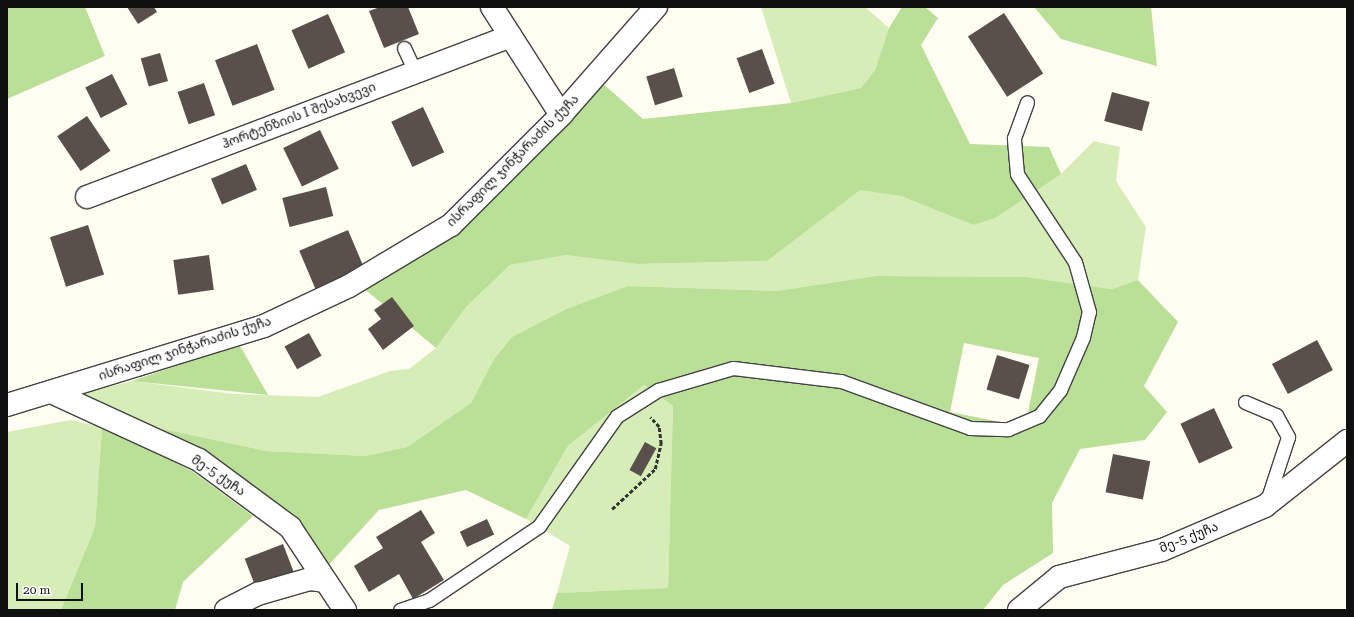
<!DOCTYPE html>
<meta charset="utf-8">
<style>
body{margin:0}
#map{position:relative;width:1354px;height:617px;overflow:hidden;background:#fffcf2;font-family:"Roboto Serif","Noto Sans Georgian",serif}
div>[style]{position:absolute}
.green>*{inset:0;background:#d6edb8}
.forest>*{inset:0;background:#badf96}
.building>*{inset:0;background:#59504b;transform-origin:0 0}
.path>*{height:2.5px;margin-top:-1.25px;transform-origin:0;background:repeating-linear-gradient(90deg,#323232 0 4px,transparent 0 6px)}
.roads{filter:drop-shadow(1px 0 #434343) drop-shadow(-1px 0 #434343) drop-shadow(0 1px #434343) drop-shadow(0 -1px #434343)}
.service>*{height:13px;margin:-6.5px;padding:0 6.5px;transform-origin:6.5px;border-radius:6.5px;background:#fff}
.minor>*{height:22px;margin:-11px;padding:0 11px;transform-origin:11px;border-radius:11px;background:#fff}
.tertiary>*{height:22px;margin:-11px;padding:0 11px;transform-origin:11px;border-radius:11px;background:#fff}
span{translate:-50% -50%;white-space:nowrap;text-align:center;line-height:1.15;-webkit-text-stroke:4px #fff;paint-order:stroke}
.street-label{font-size:13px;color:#101010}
.frame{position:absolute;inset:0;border:8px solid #101010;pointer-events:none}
.scale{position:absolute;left:16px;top:583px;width:67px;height:18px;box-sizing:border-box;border:2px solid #101010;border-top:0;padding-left:5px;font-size:12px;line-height:14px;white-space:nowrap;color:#101010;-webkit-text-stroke:3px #fff;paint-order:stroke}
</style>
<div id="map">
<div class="green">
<div style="clip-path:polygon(761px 7px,865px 7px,889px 28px,875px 70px,861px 88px,791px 103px)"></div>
<div style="clip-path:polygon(1094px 141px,1120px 147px,1116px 181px,1146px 227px,1138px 280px,1112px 289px,1026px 277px,876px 276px,777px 291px,628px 286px,566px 309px,512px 337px,494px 359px,471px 403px,407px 447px,366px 456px,266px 451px,144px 425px,76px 395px,132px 381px,233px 394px,318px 397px,390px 371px,409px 369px,436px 348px,466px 307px,510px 265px,566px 255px,637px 264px,767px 261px,860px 189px,901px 196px,973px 225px,1061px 174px)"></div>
<div style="clip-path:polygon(644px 385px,673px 406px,668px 588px,557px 593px,570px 546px,526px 519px,568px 446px)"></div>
<div style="clip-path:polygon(71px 420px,102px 427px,95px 527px,61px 610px,7px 610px,7px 432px)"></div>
</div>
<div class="forest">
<div style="clip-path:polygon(7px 7px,85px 7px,105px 56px,7px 99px)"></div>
<div style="clip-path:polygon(902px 7px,925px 7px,938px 18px,921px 45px,970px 144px,1049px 147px,1061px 174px,995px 218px,973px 225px,901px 196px,860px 190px,767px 261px,637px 264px,566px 255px,510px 265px,466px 307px,436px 348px,362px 287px,601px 82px,643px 119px,791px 103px,861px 88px,875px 70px,889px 28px)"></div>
<div style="clip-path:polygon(1034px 7px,1151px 7px,1157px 66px,1061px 39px)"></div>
<div style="clip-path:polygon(evenodd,876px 276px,1026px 277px,1112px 289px,1138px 280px,1178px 322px,1144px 386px,1167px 412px,1145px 440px,1080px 449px,1052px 503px,1053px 553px,1003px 585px,983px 610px,552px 610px,557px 593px,668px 588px,673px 406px,644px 385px,568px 446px,526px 519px,466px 490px,379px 510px,326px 568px,293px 514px,203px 449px,144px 425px,266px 451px,366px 456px,407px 447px,471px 403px,494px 359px,512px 337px,566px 309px,628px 286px,777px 291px,876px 276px,964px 343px,1039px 358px,1025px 427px,950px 412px,964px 343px)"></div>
<div style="clip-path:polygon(239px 344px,268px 395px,132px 381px)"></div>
<div style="clip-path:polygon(102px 427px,192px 471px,253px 516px,183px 582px,175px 610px,61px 610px,95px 527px)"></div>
</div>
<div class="building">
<div style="clip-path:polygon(127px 7px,154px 7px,157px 12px,138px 24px)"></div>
<div style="clip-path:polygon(380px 7px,408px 7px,419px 34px,384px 48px,369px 11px)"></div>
<div style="left:1004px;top:13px;width:72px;height:43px;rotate:57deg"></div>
<div style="left:328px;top:14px;width:42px;height:40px;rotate:66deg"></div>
<div style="left:257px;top:44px;width:49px;height:45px;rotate:69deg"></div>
<div style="left:762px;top:49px;width:37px;height:27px;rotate:70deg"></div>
<div style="left:160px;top:53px;width:29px;height:20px;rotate:74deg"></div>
<div style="left:674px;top:68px;width:30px;height:29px;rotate:73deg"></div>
<div style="left:112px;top:74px;width:34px;height:30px;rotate:63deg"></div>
<div style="left:204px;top:83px;width:34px;height:28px;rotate:71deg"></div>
<div style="left:1112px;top:92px;width:39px;height:30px;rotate:15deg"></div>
<div style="left:423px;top:107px;width:50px;height:35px;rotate:65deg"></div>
<div style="left:87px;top:116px;width:42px;height:36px;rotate:56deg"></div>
<div style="left:320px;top:130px;width:43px;height:41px;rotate:64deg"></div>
<div style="left:246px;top:164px;width:28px;height:38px;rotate:67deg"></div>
<div style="left:326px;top:187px;width:30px;height:45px;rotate:76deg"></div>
<div style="left:88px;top:225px;width:52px;height:40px;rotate:72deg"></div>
<div style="left:348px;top:230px;width:43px;height:53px;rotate:67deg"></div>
<div style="left:209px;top:255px;width:35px;height:36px;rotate:82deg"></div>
<div style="clip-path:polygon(392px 297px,414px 326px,383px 350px,368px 329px,381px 319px,374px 310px)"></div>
<div style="left:309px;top:333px;width:26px;height:28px;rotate:61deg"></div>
<div style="left:1317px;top:340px;width:34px;height:51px;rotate:62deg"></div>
<div style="left:997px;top:355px;width:34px;height:36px;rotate:17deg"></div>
<div style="left:1214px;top:408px;width:44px;height:37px;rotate:65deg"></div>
<div style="left:645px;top:442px;width:13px;height:32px;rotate:29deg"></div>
<div style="left:1113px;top:454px;width:38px;height:39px;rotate:11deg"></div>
<div style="clip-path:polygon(421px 510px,435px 533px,421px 542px,444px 580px,413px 599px,399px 574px,369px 592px,354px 566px,383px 548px,376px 537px)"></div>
<div style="left:487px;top:519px;width:17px;height:30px;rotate:65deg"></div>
<div style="left:283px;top:544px;width:30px;height:41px;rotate:69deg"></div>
</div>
<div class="path">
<div style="left:612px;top:509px;width:59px;rotate:-42.9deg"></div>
<div style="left:655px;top:469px;width:26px;rotate:-77deg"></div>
<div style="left:661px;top:444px;width:17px;rotate:-97deg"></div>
<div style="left:659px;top:427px;width:13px;rotate:-132deg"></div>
</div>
<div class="roads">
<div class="service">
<div style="left:404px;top:48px;width:26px;rotate:65deg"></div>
<div style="left:1245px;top:402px;width:34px;rotate:23deg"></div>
<div style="left:1276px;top:415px;width:25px;rotate:61deg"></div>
<div style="left:1288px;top:437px;width:71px;rotate:108.2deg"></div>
<div style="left:400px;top:610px;width:31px;rotate:-19deg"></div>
<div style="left:429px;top:600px;width:133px;rotate:-33.9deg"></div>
<div style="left:539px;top:526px;width:135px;rotate:-54.7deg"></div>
<div style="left:617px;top:416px;width:49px;rotate:-32.4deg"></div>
<div style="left:658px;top:390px;width:78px;rotate:-16.3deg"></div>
<div style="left:733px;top:368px;width:109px;rotate:6.9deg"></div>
<div style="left:841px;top:381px;width:137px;rotate:20deg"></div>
<div style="left:970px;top:428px;width:38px;rotate:2deg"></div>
<div style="left:1008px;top:429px;width:34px;rotate:-23deg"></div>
<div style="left:1039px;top:416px;width:33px;rotate:-51deg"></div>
<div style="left:1060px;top:390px;width:58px;rotate:-66.5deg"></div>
<div style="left:1083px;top:337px;width:26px;rotate:-77deg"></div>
<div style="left:1089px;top:312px;width:52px;rotate:-105.6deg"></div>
<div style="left:1075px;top:262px;width:105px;rotate:-123.4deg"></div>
<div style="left:1017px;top:174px;width:36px;rotate:-95deg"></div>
<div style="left:1014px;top:138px;width:38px;rotate:-70deg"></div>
</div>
<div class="minor">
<div style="left:492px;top:7px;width:128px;rotate:57.4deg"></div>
<div style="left:87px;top:197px;width:453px;rotate:-20.8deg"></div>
<div style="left:51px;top:392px;width:163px;rotate:24.7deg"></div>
<div style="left:199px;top:460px;width:113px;rotate:36.4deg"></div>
<div style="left:290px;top:527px;width:100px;rotate:56.5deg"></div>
<div style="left:226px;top:610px;width:36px;rotate:-27deg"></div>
<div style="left:258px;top:594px;width:54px;rotate:-16.1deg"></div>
<div style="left:310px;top:579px;width:14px;rotate:8deg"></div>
<div style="left:1019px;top:610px;width:52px;rotate:-39.5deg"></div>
<div style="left:1059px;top:577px;width:106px;rotate:-14.7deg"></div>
<div style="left:1162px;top:550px;width:112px;rotate:-23.1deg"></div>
<div style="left:1265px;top:506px;width:105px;rotate:-38.4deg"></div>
</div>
<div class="tertiary">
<div style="left:7px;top:405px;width:269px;rotate:-17.1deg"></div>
<div style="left:264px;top:326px;width:94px;rotate:-25.2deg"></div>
<div style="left:349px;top:286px;width:119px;rotate:-30.9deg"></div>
<div style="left:451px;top:225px;width:156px;rotate:-45deg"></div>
<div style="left:561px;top:115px;width:144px;rotate:-48.7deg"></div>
</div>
</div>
<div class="street-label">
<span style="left:299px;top:116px;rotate:-21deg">ჰორტენზიის I შესახვევი</span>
<span style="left:513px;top:161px;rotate:-45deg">ისრაფილ ჯინჭარაძის ქუჩა</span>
<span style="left:185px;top:349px;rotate:-18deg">ისრაფილ ჯინჭარაძის ქუჩა</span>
<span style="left:218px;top:476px;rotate:34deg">მე-5 ქუჩა</span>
<span style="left:1189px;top:538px;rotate:-22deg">მე-5 ქუჩა</span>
</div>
<div class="frame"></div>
<div class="scale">20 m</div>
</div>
